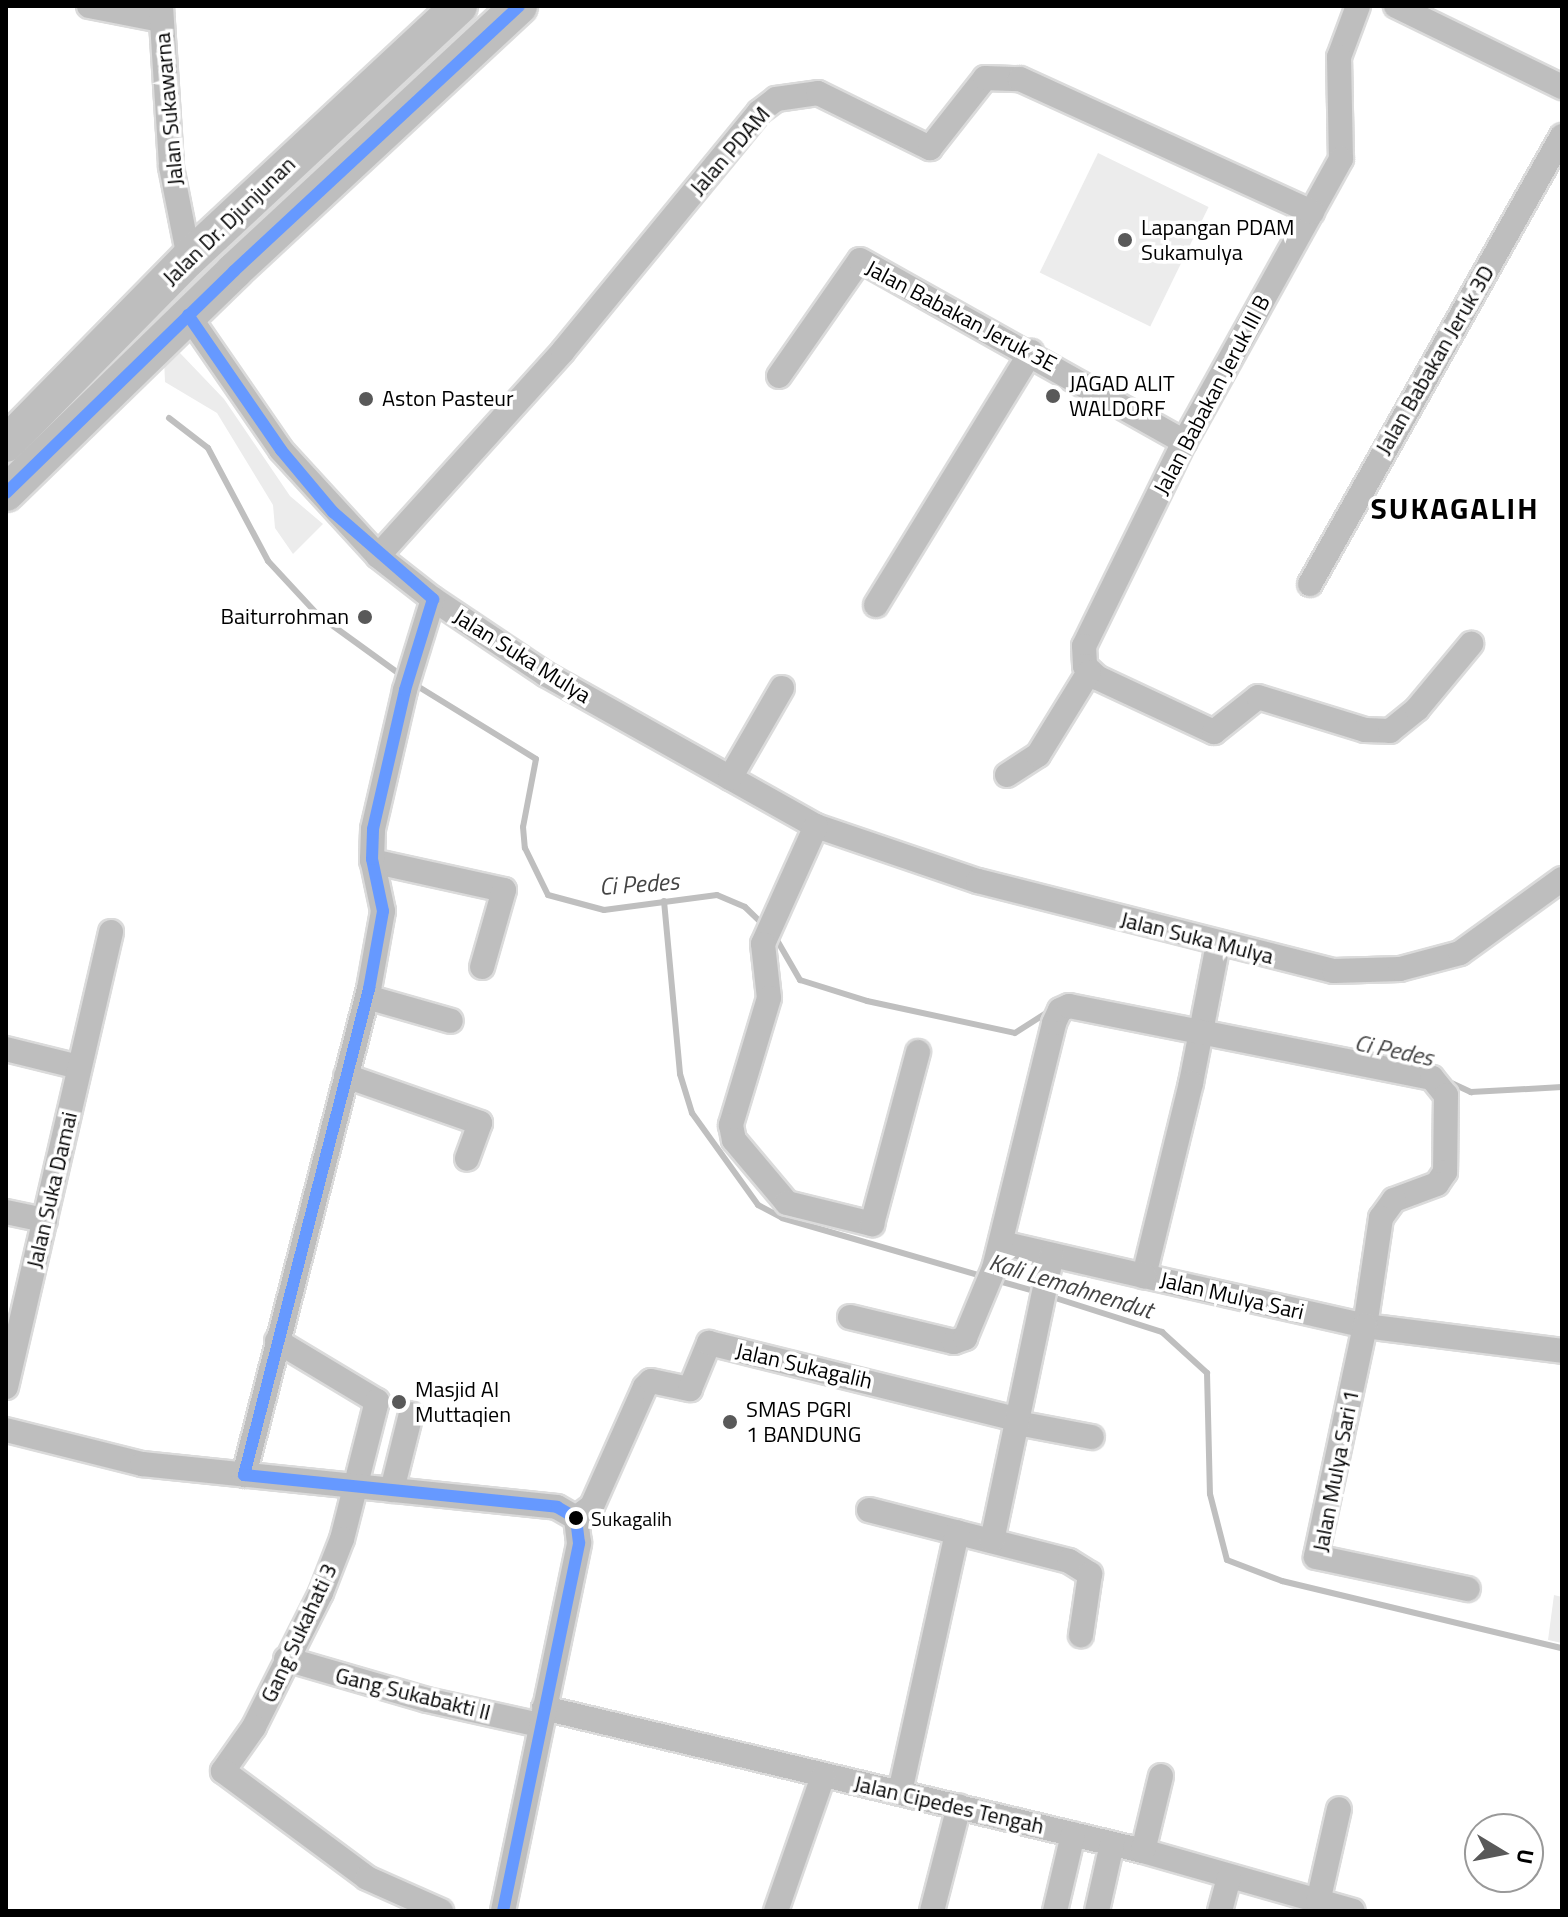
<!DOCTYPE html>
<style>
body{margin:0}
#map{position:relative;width:1568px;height:1917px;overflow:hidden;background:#fff;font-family:"Titillium Web",sans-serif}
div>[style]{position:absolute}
.green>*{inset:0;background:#ececec;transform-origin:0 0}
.stream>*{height:6px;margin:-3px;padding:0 3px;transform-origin:3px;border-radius:3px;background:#bfbfbf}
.roads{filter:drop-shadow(2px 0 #dbdbdb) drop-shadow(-2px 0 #dbdbdb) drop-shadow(0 2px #dbdbdb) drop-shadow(0 -2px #dbdbdb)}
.minor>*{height:24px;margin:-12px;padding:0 12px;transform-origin:12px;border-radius:12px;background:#bebebe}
.highway>*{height:36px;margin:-18px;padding:0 18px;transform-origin:18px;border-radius:18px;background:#bebebe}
.bus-1>*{height:12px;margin:-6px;padding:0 6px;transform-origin:6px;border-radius:6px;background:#69f}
.dots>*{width:22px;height:22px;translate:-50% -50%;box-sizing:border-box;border:4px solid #fff;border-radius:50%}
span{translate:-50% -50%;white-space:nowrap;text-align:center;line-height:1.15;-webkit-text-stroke:7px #fff;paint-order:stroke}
.bus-label{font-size:20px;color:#000}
.left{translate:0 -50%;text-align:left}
.street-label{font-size:22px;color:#000}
.poi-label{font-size:22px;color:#000}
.right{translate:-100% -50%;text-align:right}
.water-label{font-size:24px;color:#444;font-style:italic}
.district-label{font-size:30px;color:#000;font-weight:700;letter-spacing:2px}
.frame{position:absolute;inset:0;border:8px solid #000;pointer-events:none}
.north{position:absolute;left:1464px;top:1813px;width:80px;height:80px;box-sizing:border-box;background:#fff;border:2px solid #999;border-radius:50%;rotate:100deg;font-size:22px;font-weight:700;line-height:32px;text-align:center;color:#000}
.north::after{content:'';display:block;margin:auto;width:28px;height:36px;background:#595959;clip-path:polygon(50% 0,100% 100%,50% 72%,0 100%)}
</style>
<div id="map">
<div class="green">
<div style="left:1098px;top:153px;width:123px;height:133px;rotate:26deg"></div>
<div style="clip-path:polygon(180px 353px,224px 399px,290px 496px,323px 524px,293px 554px,275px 528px,273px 505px,217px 413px,165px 382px,164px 358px)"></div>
<div style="clip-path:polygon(1554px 1595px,1562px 1597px,1562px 1643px,1548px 1640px)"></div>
</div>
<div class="stream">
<div style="left:169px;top:418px;width:49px;rotate:37.6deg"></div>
<div style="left:208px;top:448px;width:128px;rotate:62deg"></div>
<div style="left:268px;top:561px;width:74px;rotate:47.2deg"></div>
<div style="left:318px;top:615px;width:107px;rotate:35.9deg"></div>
<div style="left:414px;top:684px;width:143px;rotate:31.6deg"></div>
<div style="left:536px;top:759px;width:69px;rotate:100.8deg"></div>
<div style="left:523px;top:827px;width:21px;rotate:85deg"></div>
<div style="left:525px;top:848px;width:52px;rotate:63.9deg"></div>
<div style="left:548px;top:895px;width:58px;rotate:15deg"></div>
<div style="left:604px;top:910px;width:114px;rotate:-7.6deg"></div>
<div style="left:717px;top:895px;width:30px;rotate:23deg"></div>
<div style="left:745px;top:907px;width:29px;rotate:44deg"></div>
<div style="left:664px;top:901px;width:174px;rotate:84.7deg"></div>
<div style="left:680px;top:1074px;width:41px;rotate:72.9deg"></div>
<div style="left:692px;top:1113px;width:113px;rotate:54.3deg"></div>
<div style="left:758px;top:1205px;width:27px;rotate:28deg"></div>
<div style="left:782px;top:1218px;width:211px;rotate:16.2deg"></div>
<div style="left:774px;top:935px;width:52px;rotate:60deg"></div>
<div style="left:800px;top:980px;width:70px;rotate:17.4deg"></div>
<div style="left:867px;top:1001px;width:151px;rotate:12.2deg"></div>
<div style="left:1015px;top:1033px;width:43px;rotate:-32.6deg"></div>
<div style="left:1445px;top:1080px;width:29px;rotate:25deg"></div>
<div style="left:1471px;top:1092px;width:91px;rotate:-3.1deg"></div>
<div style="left:995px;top:1280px;width:45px;rotate:15.6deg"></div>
<div style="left:1049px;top:1296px;width:119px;rotate:17.7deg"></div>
<div style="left:1162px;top:1332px;width:61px;rotate:42.3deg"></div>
<div style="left:1207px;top:1373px;width:121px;rotate:88.6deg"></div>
<div style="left:1210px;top:1494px;width:68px;rotate:75.6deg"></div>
<div style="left:1227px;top:1560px;width:59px;rotate:20.9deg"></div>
<div style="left:1282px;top:1581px;width:288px;rotate:13.5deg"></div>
</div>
<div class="roads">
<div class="minor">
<div style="left:89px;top:6px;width:73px;rotate:11deg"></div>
<div style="left:161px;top:6px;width:161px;rotate:86.4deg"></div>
<div style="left:171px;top:167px;width:93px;rotate:78.8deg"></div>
<div style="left:1358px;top:6px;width:54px;rotate:110.4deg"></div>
<div style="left:1339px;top:57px;width:102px;rotate:88.9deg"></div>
<div style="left:1341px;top:159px;width:324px;rotate:119deg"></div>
<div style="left:1184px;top:442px;width:227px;rotate:116.1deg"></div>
<div style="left:1084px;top:646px;width:20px;rotate:87deg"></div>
<div style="left:1085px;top:666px;width:18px;rotate:43deg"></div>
<div style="left:1098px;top:678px;width:128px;rotate:25deg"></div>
<div style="left:1214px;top:732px;width:56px;rotate:-38.5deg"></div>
<div style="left:1258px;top:697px;width:112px;rotate:17.1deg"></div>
<div style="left:1365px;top:730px;width:25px;rotate:2deg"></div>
<div style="left:1390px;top:731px;width:35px;rotate:-39deg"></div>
<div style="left:1417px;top:709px;width:85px;rotate:-50.3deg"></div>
<div style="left:1396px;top:6px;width:185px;rotate:26deg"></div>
<div style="left:188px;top:315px;width:164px;rotate:55.4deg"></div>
<div style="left:281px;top:450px;width:144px;rotate:47.5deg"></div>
<div style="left:378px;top:556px;width:70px;rotate:38deg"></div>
<div style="left:433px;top:599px;width:135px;rotate:33.8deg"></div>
<div style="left:545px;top:674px;width:311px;rotate:29.3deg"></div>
<div style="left:816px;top:826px;width:171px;rotate:18.8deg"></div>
<div style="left:978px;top:881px;width:367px;rotate:14.2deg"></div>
<div style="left:1334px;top:971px;width:66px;rotate:-1.7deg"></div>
<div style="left:1400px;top:969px;width:62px;rotate:-14.9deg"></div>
<div style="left:1460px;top:953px;width:126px;rotate:-36deg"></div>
<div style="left:779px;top:376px;width:141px;rotate:-55.1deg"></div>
<div style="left:860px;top:260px;width:372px;rotate:29.3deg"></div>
<div style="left:378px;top:556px;width:276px;rotate:-47.9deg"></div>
<div style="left:563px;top:351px;width:309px;rotate:-50.6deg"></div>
<div style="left:759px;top:112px;width:21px;rotate:-37deg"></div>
<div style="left:776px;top:99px;width:42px;rotate:-8.1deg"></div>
<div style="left:818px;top:93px;width:125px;rotate:26.2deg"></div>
<div style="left:930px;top:148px;width:89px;rotate:-51.8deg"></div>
<div style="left:985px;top:78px;width:35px;rotate:2deg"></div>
<div style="left:1020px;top:79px;width:321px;rotate:24.5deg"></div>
<div style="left:1310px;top:584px;width:514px;rotate:-60.64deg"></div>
<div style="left:876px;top:605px;width:297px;rotate:-58.5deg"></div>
<div style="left:1007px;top:775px;width:37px;rotate:-33deg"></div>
<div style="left:1038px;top:755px;width:97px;rotate:-58.4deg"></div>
<div style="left:730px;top:778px;width:104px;rotate:-60deg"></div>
<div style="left:816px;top:826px;width:129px;rotate:114.2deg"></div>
<div style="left:763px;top:944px;width:54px;rotate:83.7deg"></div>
<div style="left:769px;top:998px;width:133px;rotate:106.7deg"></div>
<div style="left:731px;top:1125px;width:15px;rotate:79deg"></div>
<div style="left:734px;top:1140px;width:82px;rotate:49.9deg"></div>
<div style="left:787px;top:1203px;width:88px;rotate:13.9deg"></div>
<div style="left:872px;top:1224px;width:178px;rotate:-75deg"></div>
<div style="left:372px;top:861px;width:135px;rotate:12.4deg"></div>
<div style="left:504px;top:890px;width:80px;rotate:105.9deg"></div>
<div style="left:1218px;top:944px;width:142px;rotate:101deg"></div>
<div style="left:1191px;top:1083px;width:199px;rotate:103.7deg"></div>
<div style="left:1144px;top:1276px;width:227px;rotate:12.7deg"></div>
<div style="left:1365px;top:1326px;width:199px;rotate:7.2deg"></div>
<div style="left:367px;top:997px;width:87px;rotate:15.9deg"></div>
<div style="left:6px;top:1049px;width:75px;rotate:13.9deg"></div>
<div style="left:346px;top:1076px;width:142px;rotate:19.3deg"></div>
<div style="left:480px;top:1123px;width:38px;rotate:110deg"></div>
<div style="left:6px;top:1212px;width:40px;rotate:12deg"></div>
<div style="left:1001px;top:1243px;width:147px;rotate:13deg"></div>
<div style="left:850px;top:1317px;width:107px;rotate:13.5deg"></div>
<div style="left:954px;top:1342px;width:12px;rotate:-20deg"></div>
<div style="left:965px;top:1338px;width:76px;rotate:-67.5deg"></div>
<div style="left:994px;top:1268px;width:252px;rotate:-76.2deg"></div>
<div style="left:1054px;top:1023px;width:14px;rotate:-65deg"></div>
<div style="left:1060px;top:1010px;width:10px;rotate:-24deg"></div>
<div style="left:1069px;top:1006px;width:370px;rotate:11.2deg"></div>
<div style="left:1432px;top:1078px;width:22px;rotate:51deg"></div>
<div style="left:1446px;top:1095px;width:77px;rotate:90.7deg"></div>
<div style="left:1445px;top:1172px;width:14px;rotate:124deg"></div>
<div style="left:1437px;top:1184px;width:46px;rotate:159.6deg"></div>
<div style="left:1394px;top:1200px;width:22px;rotate:126deg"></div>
<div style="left:1381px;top:1218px;width:109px;rotate:98.4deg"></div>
<div style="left:1365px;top:1326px;width:236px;rotate:102deg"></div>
<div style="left:1316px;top:1557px;width:155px;rotate:11.9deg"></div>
<div style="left:277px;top:1341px;width:117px;rotate:31deg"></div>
<div style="left:377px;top:1401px;width:142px;rotate:104.2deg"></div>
<div style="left:342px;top:1539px;width:58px;rotate:111.3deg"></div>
<div style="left:321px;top:1593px;width:150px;rotate:116.6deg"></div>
<div style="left:254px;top:1727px;width:54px;rotate:125.2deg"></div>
<div style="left:223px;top:1771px;width:179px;rotate:36.6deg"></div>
<div style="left:367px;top:1878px;width:81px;rotate:24deg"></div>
<div style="left:6px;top:1387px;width:467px;rotate:-77deg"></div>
<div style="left:1017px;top:1423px;width:76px;rotate:10.6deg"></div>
<div style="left:6px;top:1430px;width:140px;rotate:14deg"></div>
<div style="left:142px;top:1464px;width:417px;rotate:5.9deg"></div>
<div style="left:557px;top:1507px;width:22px;rotate:30deg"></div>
<div style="left:244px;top:1475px;width:502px;rotate:-75.58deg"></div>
<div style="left:369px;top:989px;width:79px;rotate:-79.8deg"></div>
<div style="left:383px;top:911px;width:53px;rotate:-101.9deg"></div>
<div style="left:372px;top:859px;width:30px;rotate:-88deg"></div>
<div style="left:373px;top:829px;width:143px;rotate:-77deg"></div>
<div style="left:405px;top:690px;width:95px;rotate:-72.9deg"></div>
<div style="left:392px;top:1490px;width:78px;rotate:-76deg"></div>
<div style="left:869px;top:1510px;width:206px;rotate:14.3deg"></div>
<div style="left:1069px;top:1561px;width:25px;rotate:32deg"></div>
<div style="left:1090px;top:1574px;width:62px;rotate:98.4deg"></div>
<div style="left:576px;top:1518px;width:20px;rotate:-37deg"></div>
<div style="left:592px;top:1506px;width:130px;rotate:-66deg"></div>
<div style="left:645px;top:1387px;width:8px;rotate:-45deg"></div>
<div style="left:651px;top:1381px;width:40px;rotate:12deg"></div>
<div style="left:690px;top:1389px;width:50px;rotate:-67.6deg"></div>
<div style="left:709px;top:1343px;width:317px;rotate:13.9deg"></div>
<div style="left:992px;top:1541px;width:292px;rotate:-78.2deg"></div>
<div style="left:286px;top:1659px;width:147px;rotate:16.2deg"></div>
<div style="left:427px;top:1700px;width:116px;rotate:12.5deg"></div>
<div style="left:544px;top:1708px;width:616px;rotate:13.43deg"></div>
<div style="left:1143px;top:1851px;width:218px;rotate:15.9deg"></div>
<div style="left:900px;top:1792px;width:266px;rotate:-77.6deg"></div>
<div style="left:1143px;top:1851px;width:77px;rotate:-76.5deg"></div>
<div style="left:1318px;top:1902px;width:95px;rotate:-77.3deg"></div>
<div style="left:503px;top:1911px;width:376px;rotate:-78.3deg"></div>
<div style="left:579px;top:1543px;width:25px;rotate:-97deg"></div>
<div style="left:776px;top:1911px;width:143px;rotate:-70.8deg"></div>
<div style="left:932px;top:1911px;width:108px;rotate:-75.6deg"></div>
<div style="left:1055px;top:1911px;width:79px;rotate:-76.8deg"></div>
<div style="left:1097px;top:1911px;width:69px;rotate:-77.4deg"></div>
<div style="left:1220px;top:1911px;width:34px;rotate:-75deg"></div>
</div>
<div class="highway">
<div style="left:6px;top:444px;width:261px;rotate:-45.5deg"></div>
<div style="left:189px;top:258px;width:369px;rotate:-43deg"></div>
<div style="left:6px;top:493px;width:318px;rotate:-44.2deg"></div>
<div style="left:234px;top:271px;width:389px;rotate:-42.9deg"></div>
</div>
</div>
<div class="bus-1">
<div style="left:188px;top:315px;width:164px;rotate:55.4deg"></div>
<div style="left:281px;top:450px;width:81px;rotate:50deg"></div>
<div style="left:333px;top:512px;width:133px;rotate:41deg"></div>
<div style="left:6px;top:493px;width:318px;rotate:-44.2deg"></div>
<div style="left:234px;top:271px;width:389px;rotate:-42.9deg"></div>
<div style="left:244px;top:1475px;width:502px;rotate:-75.58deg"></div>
<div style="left:369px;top:989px;width:79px;rotate:-79.8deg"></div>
<div style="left:383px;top:911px;width:53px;rotate:-101.9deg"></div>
<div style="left:372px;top:859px;width:30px;rotate:-88deg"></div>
<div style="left:373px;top:829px;width:143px;rotate:-77deg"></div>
<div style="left:405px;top:690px;width:95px;rotate:-72.9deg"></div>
<div style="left:244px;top:1475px;width:315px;rotate:5.8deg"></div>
<div style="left:557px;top:1507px;width:22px;rotate:30deg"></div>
<div style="left:503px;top:1911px;width:376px;rotate:-78.3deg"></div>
<div style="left:579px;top:1543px;width:25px;rotate:-97deg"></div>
</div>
<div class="dots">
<div style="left:1125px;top:240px;background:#595959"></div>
<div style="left:1053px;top:396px;background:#595959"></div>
<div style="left:366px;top:399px;background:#595959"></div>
<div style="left:365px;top:617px;background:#595959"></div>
<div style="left:399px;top:1402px;background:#595959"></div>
<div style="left:730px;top:1422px;background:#595959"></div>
<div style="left:576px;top:1518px;background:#000"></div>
</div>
<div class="bus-label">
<span class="left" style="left:591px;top:1518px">Sukagalih</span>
</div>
<div class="street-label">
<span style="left:169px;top:109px;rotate:-95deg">Jalan Sukawarna</span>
<span style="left:730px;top:151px;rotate:-49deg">Jalan PDAM</span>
<span style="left:229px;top:221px;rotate:-44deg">Jalan Dr. Djunjunan</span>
<span style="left:961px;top:316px;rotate:28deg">Jalan Babakan Jeruk 3E</span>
<span style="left:1435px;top:360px;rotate:-60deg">Jalan Babakan Jeruk 3D</span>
<span style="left:1212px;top:395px;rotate:-62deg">Jalan Babakan Jeruk III B</span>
<span style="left:522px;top:656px;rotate:32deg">Jalan Suka Mulya</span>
<span style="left:1197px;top:938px;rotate:14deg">Jalan Suka Mulya</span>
<span style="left:52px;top:1190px;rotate:-77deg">Jalan Suka Damai</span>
<span style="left:1232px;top:1296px;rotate:13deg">Jalan Mulya Sari</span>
<span style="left:804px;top:1366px;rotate:13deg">Jalan Sukagalih</span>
<span style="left:1336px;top:1471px;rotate:-79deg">Jalan Mulya Sari 1</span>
<span style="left:299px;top:1633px;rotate:-65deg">Gang Sukahati 3</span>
<span style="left:413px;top:1694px;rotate:14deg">Gang Sukabakti II</span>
<span style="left:949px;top:1805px;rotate:13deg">Jalan Cipedes Tengah</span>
</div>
<div class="poi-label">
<span class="left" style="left:1141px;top:240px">Lapangan PDAM<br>Sukamulya</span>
<span class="left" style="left:1069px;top:396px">JAGAD ALIT<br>WALDORF</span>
<span class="left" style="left:382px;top:399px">Aston Pasteur</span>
<span class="right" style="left:349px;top:617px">Baiturrohman</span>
<span class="left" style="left:415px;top:1402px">Masjid Al<br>Muttaqien</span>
<span class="left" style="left:746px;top:1422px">SMAS PGRI<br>1 BANDUNG</span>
</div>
<div class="water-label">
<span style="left:639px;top:884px;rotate:-4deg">Ci Pedes</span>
<span style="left:1394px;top:1050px;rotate:12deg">Ci Pedes</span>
<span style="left:1071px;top:1286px;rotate:17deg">Kali Lemahnendut</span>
</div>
<div class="district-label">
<span style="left:1455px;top:508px">SUKAGALIH</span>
</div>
<div class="frame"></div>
<div class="north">U</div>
</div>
